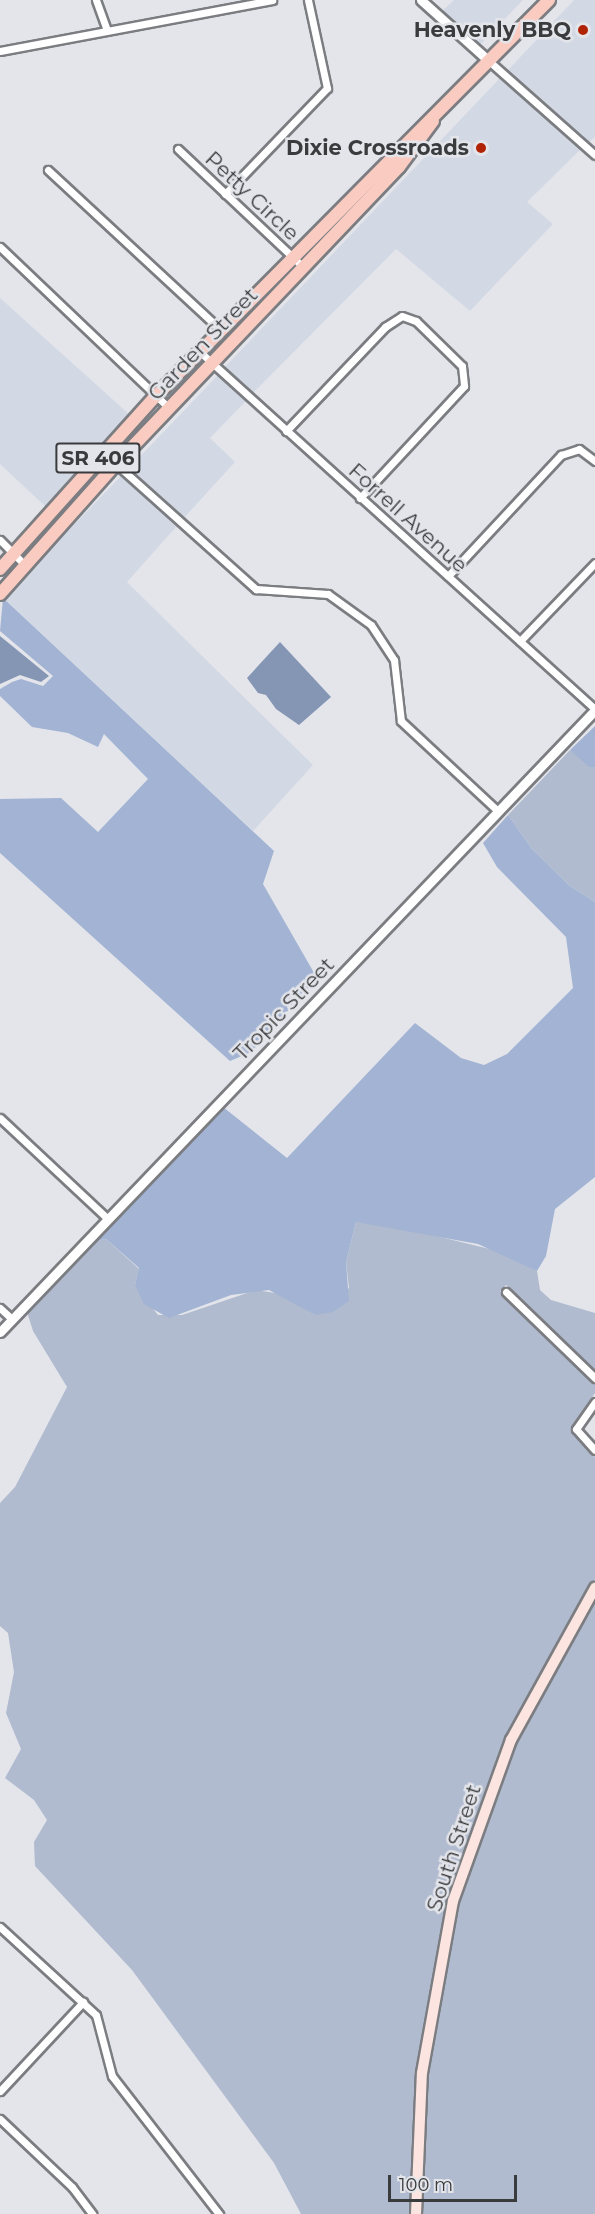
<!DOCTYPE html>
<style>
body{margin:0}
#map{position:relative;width:595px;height:2214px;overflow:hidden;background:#e3e5ea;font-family:Montserrat,sans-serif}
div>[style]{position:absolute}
.built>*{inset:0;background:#d3d9e4}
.green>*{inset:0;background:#b1bbcf}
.forest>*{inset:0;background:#a2b3d3}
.water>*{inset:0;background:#8595b4}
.roads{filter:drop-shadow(2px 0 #7b7d81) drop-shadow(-2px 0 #7b7d81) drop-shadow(0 2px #7b7d81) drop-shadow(0 -2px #7b7d81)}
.minor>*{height:7px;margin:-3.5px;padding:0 3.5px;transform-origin:3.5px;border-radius:3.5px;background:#fff}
.tertiary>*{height:9px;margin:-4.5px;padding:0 4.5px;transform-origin:4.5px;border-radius:4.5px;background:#fff}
.secondary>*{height:10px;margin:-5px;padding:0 5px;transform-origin:5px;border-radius:5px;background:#fce5e0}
.primary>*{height:12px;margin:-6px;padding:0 6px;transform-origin:6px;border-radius:6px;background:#facbc1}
.dots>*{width:16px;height:16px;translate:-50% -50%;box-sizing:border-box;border:3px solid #e3e5ea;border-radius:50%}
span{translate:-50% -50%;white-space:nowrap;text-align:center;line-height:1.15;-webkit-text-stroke:5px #e3e5ea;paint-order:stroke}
.shield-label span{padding:2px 4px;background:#e3e5ea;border:2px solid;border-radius:4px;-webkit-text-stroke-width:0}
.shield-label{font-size:20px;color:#3a3b3d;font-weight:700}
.poi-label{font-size:21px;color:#3a3b3d;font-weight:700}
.right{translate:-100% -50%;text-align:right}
.street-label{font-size:21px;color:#3a3b3d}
.scale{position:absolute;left:388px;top:2175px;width:129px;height:27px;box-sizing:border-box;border:3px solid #3a3b3d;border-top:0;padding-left:8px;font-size:18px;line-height:21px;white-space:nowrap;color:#3a3b3d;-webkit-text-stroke:4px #e3e5ea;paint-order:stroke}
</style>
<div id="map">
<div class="built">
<div style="clip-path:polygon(454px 0,523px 0,479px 46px,441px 12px)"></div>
<div style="clip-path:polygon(574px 0,595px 0,595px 137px,588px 143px,507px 71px)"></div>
<div style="clip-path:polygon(501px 77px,581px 149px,527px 202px,553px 224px,470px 311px,396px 249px,252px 394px,224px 368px)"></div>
<div style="clip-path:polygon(0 298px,130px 415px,47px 508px,0 464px)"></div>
<div style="clip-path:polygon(218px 375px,246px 401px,210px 438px,235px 462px,182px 520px,128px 469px)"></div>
<div style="clip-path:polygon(122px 475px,176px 527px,127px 582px,313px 765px,253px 831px,3px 598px)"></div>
</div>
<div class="green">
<div style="clip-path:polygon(570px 750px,595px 767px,595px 902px,570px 886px,532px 849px,508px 815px)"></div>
<div style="clip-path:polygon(356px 1222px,387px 1224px,506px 1253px,537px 1271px,540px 1290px,551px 1300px,595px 1313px,595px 1372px,506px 1285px,500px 1291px,595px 1384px,595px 1393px,572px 1426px,595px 1457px,595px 1579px,507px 1737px,448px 1899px,417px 2073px,411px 2214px,301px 2214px,274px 2163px,132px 1970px,35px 1866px,34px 1842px,47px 1820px,34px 1800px,5px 1778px,21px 1749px,6px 1713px,14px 1672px,8px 1633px,0 1626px,0 1503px,15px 1487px,67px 1387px,33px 1331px,27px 1312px,95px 1241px,106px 1239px,139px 1269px,135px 1285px,158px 1315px,182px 1315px,256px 1290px,281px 1294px,315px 1315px,349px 1288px,346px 1262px)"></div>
<div style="clip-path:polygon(595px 1597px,595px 2214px,421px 2214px,427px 2075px,457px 1903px,516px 1742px)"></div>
</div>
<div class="forest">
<div style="clip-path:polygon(3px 598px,274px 851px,263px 884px,317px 978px,251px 1052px,230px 1061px,0 853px,0 799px,61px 798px,98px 832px,148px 779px,104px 734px,98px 747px,68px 733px,32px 727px,0 696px,0 689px,12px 682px,21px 679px,43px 686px,53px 676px,0 631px)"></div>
<div style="clip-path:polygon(595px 726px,595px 767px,589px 767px,570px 750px)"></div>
<div style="clip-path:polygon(508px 815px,532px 849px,570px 886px,595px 902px,595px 1177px,555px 1209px,546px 1256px,537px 1271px,478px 1244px,356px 1222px,346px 1262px,349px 1301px,333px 1312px,315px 1315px,269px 1290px,231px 1295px,169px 1318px,144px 1304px,135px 1285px,139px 1268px,106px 1239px,96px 1241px,223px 1107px,287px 1158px,415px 1023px,461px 1058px,484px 1065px,507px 1054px,573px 988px,566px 937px,497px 867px,483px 843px)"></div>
</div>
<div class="water">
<div style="clip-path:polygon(0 636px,49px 676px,41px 682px,20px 675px,0 684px)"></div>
<div style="clip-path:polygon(280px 642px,331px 697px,299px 725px,276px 709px,266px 695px,258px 693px,247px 678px)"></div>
</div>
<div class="roads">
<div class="minor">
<div style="left:96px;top:0;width:30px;rotate:70deg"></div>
<div style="left:0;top:51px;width:277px;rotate:-10.6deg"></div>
<div style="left:490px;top:62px;width:140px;rotate:41.5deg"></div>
<div style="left:178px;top:149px;width:172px;rotate:43.3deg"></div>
<div style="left:48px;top:170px;width:236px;rotate:42.8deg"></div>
<div style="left:225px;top:194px;width:147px;rotate:-46.1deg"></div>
<div style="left:327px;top:88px;width:90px;rotate:-102.2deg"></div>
<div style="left:0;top:247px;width:233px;rotate:43.6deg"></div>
<div style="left:200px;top:352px;width:532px;rotate:42.11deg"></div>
<div style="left:286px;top:431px;width:144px;rotate:-46.4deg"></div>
<div style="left:385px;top:327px;width:20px;rotate:-33deg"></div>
<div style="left:402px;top:316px;width:15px;rotate:20deg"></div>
<div style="left:416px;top:321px;width:64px;rotate:44.4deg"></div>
<div style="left:462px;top:366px;width:20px;rotate:84deg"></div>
<div style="left:464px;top:386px;width:153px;rotate:132.9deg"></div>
<div style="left:116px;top:464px;width:188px;rotate:41.8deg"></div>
<div style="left:256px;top:589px;width:72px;rotate:4deg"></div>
<div style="left:328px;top:594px;width:53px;rotate:35.8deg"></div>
<div style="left:371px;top:625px;width:42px;rotate:56.7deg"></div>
<div style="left:394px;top:660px;width:61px;rotate:83.5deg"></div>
<div style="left:401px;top:721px;width:132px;rotate:42.9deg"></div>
<div style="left:0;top:540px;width:37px;rotate:45deg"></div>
<div style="left:448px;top:576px;width:166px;rotate:-47deg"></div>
<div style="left:561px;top:455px;width:19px;rotate:-18deg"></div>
<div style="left:579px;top:449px;width:20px;rotate:37deg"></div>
<div style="left:520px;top:641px;width:108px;rotate:-46.1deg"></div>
<div style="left:0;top:1118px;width:148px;rotate:43.1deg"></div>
<div style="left:506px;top:1292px;width:124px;rotate:44deg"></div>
<div style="left:0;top:1308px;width:16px;rotate:43deg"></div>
<div style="left:595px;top:1402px;width:33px;rotate:125deg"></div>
<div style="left:576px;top:1429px;width:28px;rotate:48deg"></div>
<div style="left:0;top:1927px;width:130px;rotate:42.5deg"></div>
<div style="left:96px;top:2015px;width:63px;rotate:75.3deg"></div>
<div style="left:112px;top:2076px;width:175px;rotate:52.2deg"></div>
<div style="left:0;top:2091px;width:122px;rotate:-47deg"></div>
<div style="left:0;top:2119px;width:99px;rotate:43.4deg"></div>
<div style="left:72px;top:2187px;width:34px;rotate:53deg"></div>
</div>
<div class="tertiary">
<div style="left:421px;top:0;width:93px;rotate:41.9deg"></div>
<div style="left:0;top:1332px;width:861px;rotate:-46.27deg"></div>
</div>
<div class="secondary">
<div style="left:416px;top:2214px;width:141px;rotate:-87.6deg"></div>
<div style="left:422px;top:2073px;width:175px;rotate:-79.8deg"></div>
<div style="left:453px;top:1901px;width:171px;rotate:-70.2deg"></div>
<div style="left:511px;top:1740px;width:174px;rotate:-61.1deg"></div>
</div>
<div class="primary">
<div style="left:0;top:569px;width:233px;rotate:-48deg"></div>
<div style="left:156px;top:396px;width:558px;rotate:-45.22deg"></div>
<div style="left:0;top:594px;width:174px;rotate:-48.3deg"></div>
<div style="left:116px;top:464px;width:410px;rotate:-46.4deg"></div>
<div style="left:399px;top:167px;width:57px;rotate:-53.5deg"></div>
</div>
</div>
<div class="dots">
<div style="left:583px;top:30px;background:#b02304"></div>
<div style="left:481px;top:148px;background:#b02304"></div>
</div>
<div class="shield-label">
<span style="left:98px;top:458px">SR 406</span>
</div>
<div class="poi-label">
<span class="right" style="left:571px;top:30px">Heavenly BBQ</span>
<span class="right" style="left:469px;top:148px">Dixie Crossroads</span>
</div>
<div class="street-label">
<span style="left:252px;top:196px;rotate:43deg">Petty Circle</span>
<span style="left:203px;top:344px;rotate:-46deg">Garden Street</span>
<span style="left:408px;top:518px;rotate:42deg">Forrell Avenue</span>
<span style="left:284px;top:1009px;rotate:-46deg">Tropic Street</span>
<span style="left:454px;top:1848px;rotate:-72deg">South Street</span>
</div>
<div class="scale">100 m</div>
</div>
